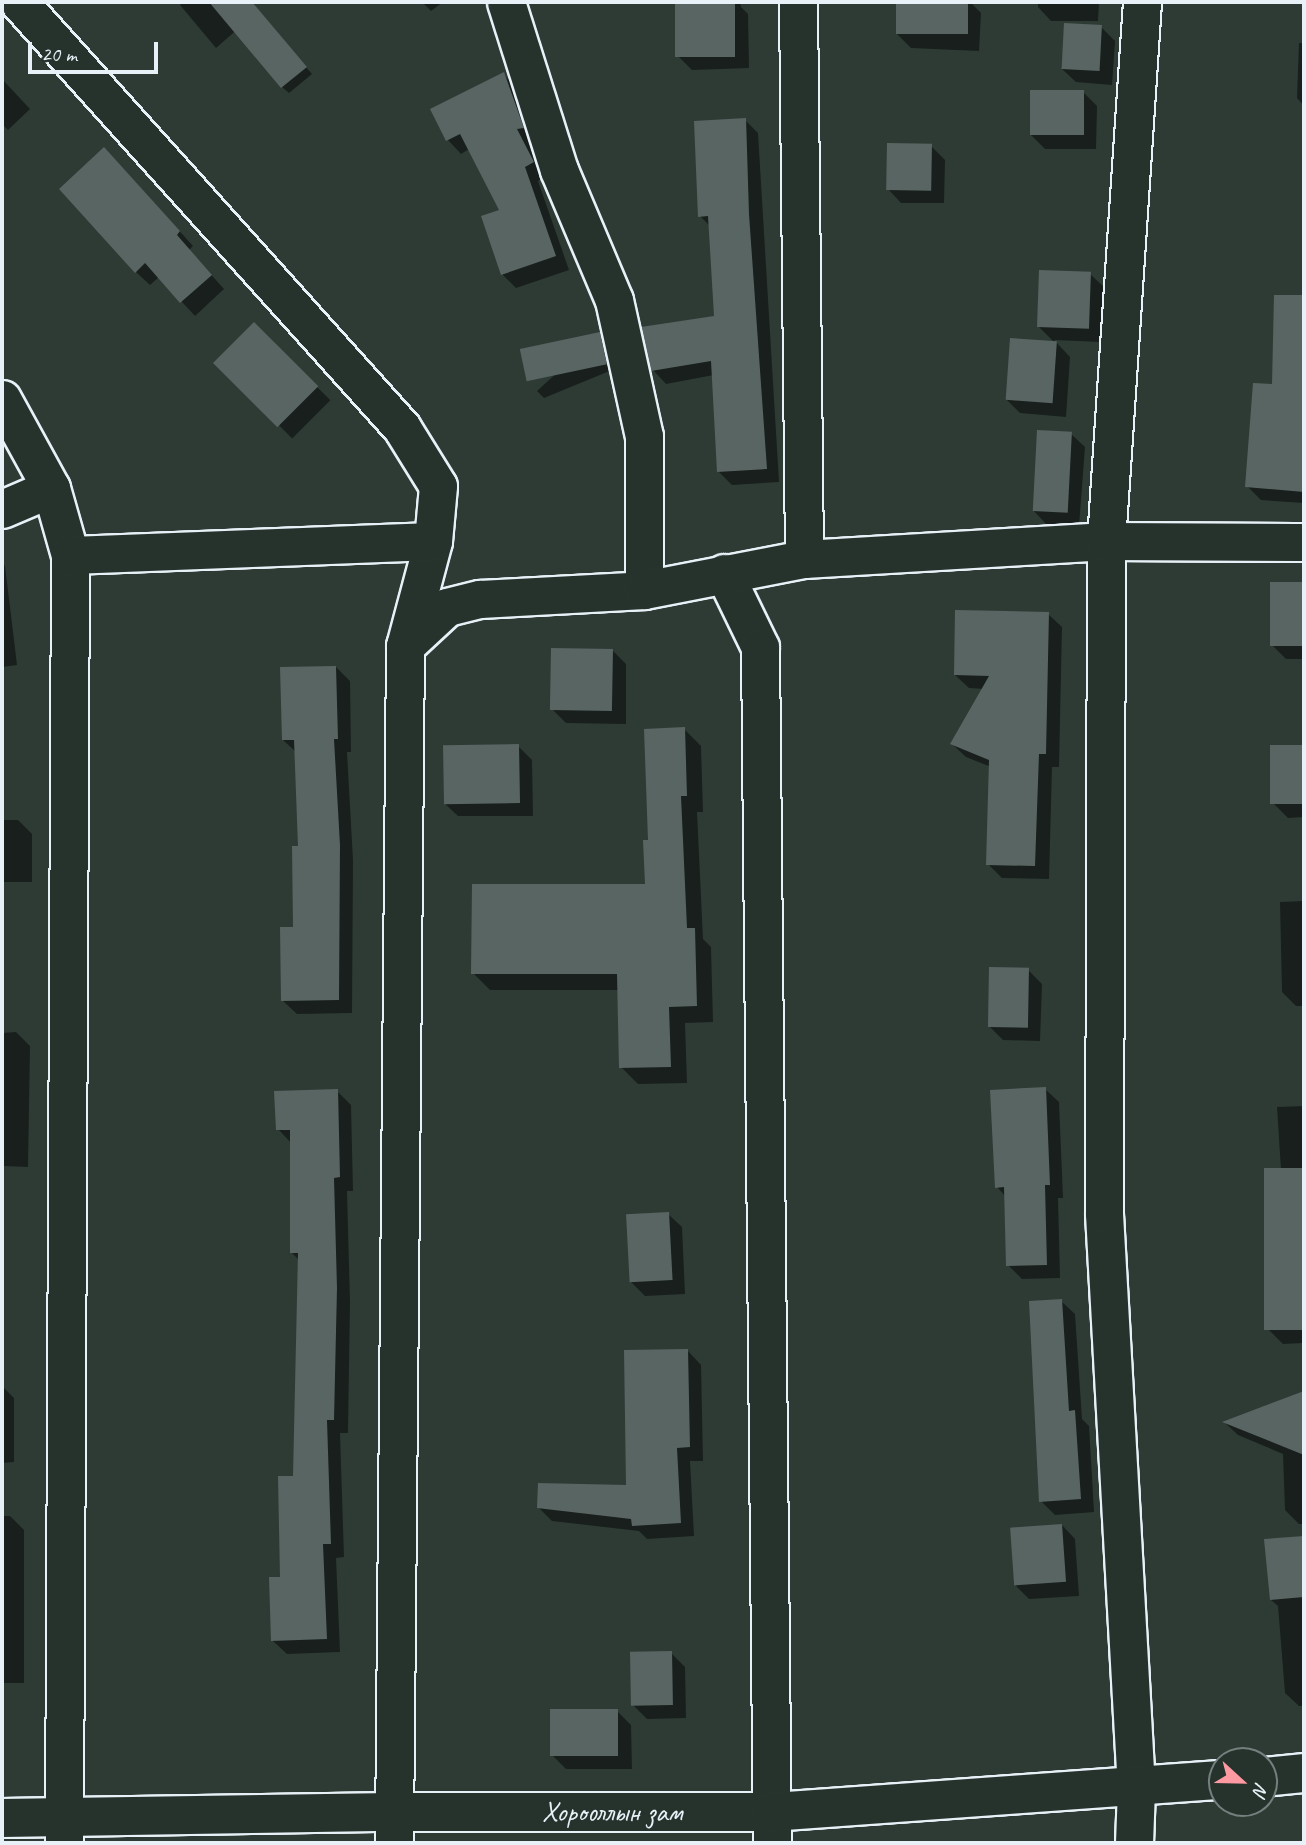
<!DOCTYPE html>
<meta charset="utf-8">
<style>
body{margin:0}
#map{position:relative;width:1306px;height:1845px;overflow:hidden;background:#2e3b35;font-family:Caveat,sans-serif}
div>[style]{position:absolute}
.shadow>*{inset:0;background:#0007;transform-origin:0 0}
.building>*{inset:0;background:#596563;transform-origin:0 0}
.roads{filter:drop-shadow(2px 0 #e8f1f8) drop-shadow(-2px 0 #e8f1f8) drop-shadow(0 2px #e8f1f8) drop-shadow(0 -2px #e8f1f8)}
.minor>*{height:37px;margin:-18.5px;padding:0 18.5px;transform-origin:18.5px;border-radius:18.5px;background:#26332d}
.tertiary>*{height:38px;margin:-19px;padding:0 19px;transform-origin:19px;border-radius:19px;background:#26332d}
span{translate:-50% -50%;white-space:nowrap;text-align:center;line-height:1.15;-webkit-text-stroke:5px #26332d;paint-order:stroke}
.street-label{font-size:28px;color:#e8f1f8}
.frame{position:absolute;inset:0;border:4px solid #e8f1f8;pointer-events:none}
.north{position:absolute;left:1208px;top:1747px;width:70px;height:70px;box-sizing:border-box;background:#26332d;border:2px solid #747f7e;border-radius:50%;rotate:112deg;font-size:19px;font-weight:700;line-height:28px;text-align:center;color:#e8f1f8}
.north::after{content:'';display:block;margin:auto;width:24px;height:32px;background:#ff9aa2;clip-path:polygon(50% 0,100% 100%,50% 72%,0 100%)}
.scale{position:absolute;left:28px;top:42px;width:130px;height:32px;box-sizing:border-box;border:4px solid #e8f1f8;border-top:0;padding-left:9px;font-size:21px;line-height:24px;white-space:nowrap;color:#e8f1f8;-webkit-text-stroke:5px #26332d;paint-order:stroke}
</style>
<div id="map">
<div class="shadow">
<div style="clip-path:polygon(184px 2px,247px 2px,256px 13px,216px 48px,180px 5px)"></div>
<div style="clip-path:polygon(422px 2px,443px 2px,431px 11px)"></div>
<div style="clip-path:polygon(678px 2px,740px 2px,741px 7px,748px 14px,749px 68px,692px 70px,678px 56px)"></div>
<div style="clip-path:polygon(898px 2px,970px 2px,981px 13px,979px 51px,911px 48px,897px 34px)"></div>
<div style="clip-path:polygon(1038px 2px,1099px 2px,1098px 21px,1051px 21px,1038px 7px)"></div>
<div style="clip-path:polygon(1101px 27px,1115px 41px,1112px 85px,1076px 82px,1062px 69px)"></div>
<div style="clip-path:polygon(282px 39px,312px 74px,289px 93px,282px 87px)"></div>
<div style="clip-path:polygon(1299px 43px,1304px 43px,1304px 106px,1297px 98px)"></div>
<div style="clip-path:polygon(503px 74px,517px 88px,536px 142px,529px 143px,546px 176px,538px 181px,569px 270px,516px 288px,503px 275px,483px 217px,501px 211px,469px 149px,461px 154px,448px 140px)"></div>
<div style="clip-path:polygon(2px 79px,30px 109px,8px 130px,2px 124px)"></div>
<div style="clip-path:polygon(1083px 92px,1097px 106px,1096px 149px,1045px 149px,1031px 135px)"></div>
<div style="clip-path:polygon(745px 120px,758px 133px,779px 482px,732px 485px,719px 472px,714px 375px,666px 384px,653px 370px,716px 318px,711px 227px,700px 216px)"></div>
<div style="clip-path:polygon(931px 146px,945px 160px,944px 203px,901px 203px,888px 189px)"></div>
<div style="clip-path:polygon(118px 163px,193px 246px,189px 250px,224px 289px,195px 316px,159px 277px,150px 285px,136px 272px)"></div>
<div style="clip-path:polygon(1090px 274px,1104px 287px,1101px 342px,1054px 340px,1070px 357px,1066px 417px,1020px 413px,1006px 399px,1055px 343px,1038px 326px)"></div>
<div style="left:254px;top:324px;width:108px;height:54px;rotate:45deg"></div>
<div style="clip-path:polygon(599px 334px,606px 341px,612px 370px,544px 398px,537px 391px)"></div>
<div style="clip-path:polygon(1274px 353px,1304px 354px,1304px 503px,1261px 500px,1247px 486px,1273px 386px)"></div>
<div style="clip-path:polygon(1071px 434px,1085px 447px,1079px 526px,1046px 524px,1033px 510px)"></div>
<div style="clip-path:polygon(2px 562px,5px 566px,17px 665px,2px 667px)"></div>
<div style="clip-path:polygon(1304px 583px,1304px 659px,1286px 659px,1272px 645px,1272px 584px)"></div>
<div style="clip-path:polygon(1048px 614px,1062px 627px,1059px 767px,1052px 767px,1049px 879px,1002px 878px,988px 864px,991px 767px,966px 757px,952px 744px,984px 689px,969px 688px,955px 675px)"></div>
<div style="clip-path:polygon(612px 650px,626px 664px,626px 724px,566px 723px,552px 709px)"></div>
<div style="clip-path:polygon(336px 667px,350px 681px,351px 752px,347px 752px,353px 860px,352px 1013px,297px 1014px,283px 1001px,295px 929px,300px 847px,296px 752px,283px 740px)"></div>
<div style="clip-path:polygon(684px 729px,701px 746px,703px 812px,697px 812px,703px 939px,711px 947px,713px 1022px,685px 1023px,687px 1083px,638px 1084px,621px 1067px,619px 990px,490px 990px,473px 973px,646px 886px,650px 842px)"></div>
<div style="clip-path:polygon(518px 746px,532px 760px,533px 816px,458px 816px,444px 803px)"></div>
<div style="clip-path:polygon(1304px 747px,1304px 817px,1288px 818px,1274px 804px,1272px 748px)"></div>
<div style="clip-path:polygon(2px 820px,18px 820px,32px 834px,32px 882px,2px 882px)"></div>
<div style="clip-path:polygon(1304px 901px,1304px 1006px,1296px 1006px,1282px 992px,1280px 902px)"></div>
<div style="clip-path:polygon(1028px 970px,1042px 984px,1040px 1041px,1003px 1040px,989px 1026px)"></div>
<div style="clip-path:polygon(16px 1032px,30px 1046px,28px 1167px,2px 1166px,2px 1033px)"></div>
<div style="clip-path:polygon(1045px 1089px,1059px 1102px,1063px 1198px,1058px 1198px,1060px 1278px,1022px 1279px,1008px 1265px,1006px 1197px,997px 1187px)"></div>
<div style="clip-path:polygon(337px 1091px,351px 1105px,353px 1191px,347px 1191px,350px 1302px,348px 1433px,340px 1433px,344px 1557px,336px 1558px,340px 1652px,287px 1654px,273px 1641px,295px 1478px,299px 1260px,292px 1253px,292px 1144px,278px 1129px)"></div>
<div style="clip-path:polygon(1304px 1106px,1304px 1343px,1283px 1344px,1269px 1330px,1281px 1170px,1277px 1107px)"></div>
<div style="clip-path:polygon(668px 1214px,682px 1227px,685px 1294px,645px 1296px,631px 1282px)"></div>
<div style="clip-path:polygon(1061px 1301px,1075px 1314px,1082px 1419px,1089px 1426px,1094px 1512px,1055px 1515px,1041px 1501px)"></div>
<div style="clip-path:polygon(688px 1351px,701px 1365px,703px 1461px,690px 1461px,694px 1536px,647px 1539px,639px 1531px,552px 1521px,538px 1507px,628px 1487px)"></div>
<div style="clip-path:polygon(2px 1386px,14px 1398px,14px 1462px,2px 1463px)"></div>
<div style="clip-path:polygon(1304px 1393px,1304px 1524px,1299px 1524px,1285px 1510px,1283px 1454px,1238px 1435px,1225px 1423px)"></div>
<div style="clip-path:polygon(2px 1516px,10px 1516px,24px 1530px,24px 1683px,2px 1683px)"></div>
<div style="clip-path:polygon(1062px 1525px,1075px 1539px,1079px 1596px,1029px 1599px,1015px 1585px)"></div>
<div style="clip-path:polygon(1304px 1537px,1304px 1706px,1299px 1706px,1285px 1693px,1278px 1606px,1271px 1600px,1266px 1541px)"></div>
<div style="clip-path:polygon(671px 1653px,685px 1667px,686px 1718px,647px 1719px,633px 1705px)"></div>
<div style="clip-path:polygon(617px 1711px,631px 1725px,632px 1769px,566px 1769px,552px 1755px)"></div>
</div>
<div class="building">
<div style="clip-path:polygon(209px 2px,252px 2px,307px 67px,281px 88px)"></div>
<div style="left:675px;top:2px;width:60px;height:55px"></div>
<div style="left:896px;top:2px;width:72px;height:32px"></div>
<div style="left:1064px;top:23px;width:38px;height:46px;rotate:3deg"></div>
<div style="clip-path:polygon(504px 72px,524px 128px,517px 129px,534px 162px,525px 167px,556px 256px,501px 275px,481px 216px,499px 210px,460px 134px,446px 141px,430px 109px)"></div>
<div style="left:1030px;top:90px;width:54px;height:45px"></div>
<div style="clip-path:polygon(746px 118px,749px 214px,767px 469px,717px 472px,711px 361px,651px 371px,641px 327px,714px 316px,708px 216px,698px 217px,694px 121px)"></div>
<div style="left:887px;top:143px;width:45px;height:47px;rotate:1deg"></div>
<div style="clip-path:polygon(104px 147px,180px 231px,177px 235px,212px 275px,180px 303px,145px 263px,135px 273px,59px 189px)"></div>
<div style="left:1039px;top:270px;width:52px;height:57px;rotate:2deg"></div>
<div style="clip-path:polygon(1274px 295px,1304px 295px,1304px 492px,1245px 487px,1253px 383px,1272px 384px)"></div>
<div style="left:254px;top:322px;width:91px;height:58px;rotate:45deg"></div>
<div style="left:600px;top:332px;width:33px;height:82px;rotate:78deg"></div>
<div style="left:1010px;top:338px;width:47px;height:62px;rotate:4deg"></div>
<div style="left:1037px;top:430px;width:35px;height:81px;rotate:3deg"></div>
<div style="left:1270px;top:582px;width:34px;height:64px"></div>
<div style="clip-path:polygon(955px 610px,1049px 612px,1046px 754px,1039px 754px,1035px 866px,986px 865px,989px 760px,950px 744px,989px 676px,954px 675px)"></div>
<div style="left:551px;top:648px;width:62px;height:62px;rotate:1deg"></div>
<div style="clip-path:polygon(336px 666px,338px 739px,334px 739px,340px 845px,339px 1000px,281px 1001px,280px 927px,293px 927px,292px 846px,298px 846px,294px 740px,282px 740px,280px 667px)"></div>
<div style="clip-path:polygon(685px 727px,687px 796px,681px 796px,687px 928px,695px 928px,697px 1006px,669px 1007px,671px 1067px,619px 1068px,617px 974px,471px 974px,472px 884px,645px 884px,643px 840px,648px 840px,644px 729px)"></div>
<div style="left:519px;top:744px;width:59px;height:76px;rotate:89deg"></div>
<div style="left:1304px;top:745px;width:59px;height:34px;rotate:90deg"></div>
<div style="left:989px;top:967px;width:40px;height:60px;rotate:1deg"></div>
<div style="clip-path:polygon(1046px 1087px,1050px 1185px,1045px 1185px,1047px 1265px,1006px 1266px,1004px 1187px,995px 1188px,990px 1090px)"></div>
<div style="clip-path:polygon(338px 1089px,340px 1177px,334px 1178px,337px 1288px,334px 1420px,327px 1420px,331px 1544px,323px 1544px,327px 1639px,271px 1641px,269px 1577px,280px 1577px,278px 1476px,293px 1476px,298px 1253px,290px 1253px,290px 1130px,276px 1130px,274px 1091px)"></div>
<div style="left:1304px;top:1168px;width:162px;height:40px;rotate:90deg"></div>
<div style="left:669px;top:1212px;width:68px;height:43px;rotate:87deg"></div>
<div style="clip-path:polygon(1062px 1299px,1069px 1411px,1075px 1410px,1081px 1499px,1039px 1502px,1029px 1301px)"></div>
<div style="clip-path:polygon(688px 1349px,690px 1447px,677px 1448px,681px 1523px,632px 1526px,631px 1519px,537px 1508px,538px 1483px,626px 1485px,624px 1350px)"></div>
<div style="clip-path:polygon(1304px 1391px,1304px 1455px,1222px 1422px)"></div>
<div style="left:1062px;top:1524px;width:58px;height:52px;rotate:86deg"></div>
<div style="clip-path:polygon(1304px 1536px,1304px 1597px,1270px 1600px,1264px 1539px)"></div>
<div style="left:672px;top:1651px;width:54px;height:42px;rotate:89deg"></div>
<div style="left:618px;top:1709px;width:47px;height:68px;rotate:90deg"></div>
</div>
<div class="roads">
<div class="minor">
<div style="left:19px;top:2px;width:573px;rotate:48.04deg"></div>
<div style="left:402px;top:428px;width:68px;rotate:58.2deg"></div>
<div style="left:438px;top:486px;width:55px;rotate:95.2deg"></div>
<div style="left:433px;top:541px;width:109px;rotate:104.9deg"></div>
<div style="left:405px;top:646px;width:1197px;rotate:90.53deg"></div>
<div style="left:506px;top:2px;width:176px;rotate:72.5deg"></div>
<div style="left:559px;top:170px;width:141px;rotate:67.1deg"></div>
<div style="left:614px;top:300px;width:139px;rotate:77.6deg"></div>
<div style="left:644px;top:436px;width:154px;rotate:90deg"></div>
<div style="left:798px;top:2px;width:557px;rotate:89.38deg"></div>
<div style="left:2px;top:399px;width:102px;rotate:61.2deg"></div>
<div style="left:51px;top:488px;width:70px;rotate:74.2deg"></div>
<div style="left:70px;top:555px;width:1288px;rotate:90.27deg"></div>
<div style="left:2px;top:509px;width:53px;rotate:-23.2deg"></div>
<div style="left:70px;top:555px;width:363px;rotate:-2.2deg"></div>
<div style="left:724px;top:573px;width:82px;rotate:64.1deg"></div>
<div style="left:760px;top:647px;width:1196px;rotate:89.43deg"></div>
<div style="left:405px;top:646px;width:57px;rotate:-42.9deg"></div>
<div style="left:447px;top:607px;width:34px;rotate:-14deg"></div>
<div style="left:480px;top:599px;width:164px;rotate:-3.1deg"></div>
<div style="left:644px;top:590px;width:163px;rotate:-11deg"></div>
<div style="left:804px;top:559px;width:303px;rotate:-3.4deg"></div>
<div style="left:1106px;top:541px;width:198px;rotate:0.3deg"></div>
<div style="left:1134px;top:1843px;width:55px;rotate:-87.9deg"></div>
<div style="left:1136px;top:1788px;width:576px;rotate:-93.19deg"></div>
<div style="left:1104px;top:1213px;width:672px;rotate:-89.83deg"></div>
<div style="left:1106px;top:541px;width:540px;rotate:-86.18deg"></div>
</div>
<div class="tertiary">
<div style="left:1264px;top:1777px;width:40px;rotate:-5.7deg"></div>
<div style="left:2px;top:1818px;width:390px;rotate:-0.9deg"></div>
<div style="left:392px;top:1812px;width:380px"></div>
<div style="left:772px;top:1812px;width:451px;rotate:-4.1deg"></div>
</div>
</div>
<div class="street-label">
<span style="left:612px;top:1812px">Хорооллын зам</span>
</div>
<div class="frame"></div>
<div class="north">N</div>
<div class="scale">20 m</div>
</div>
